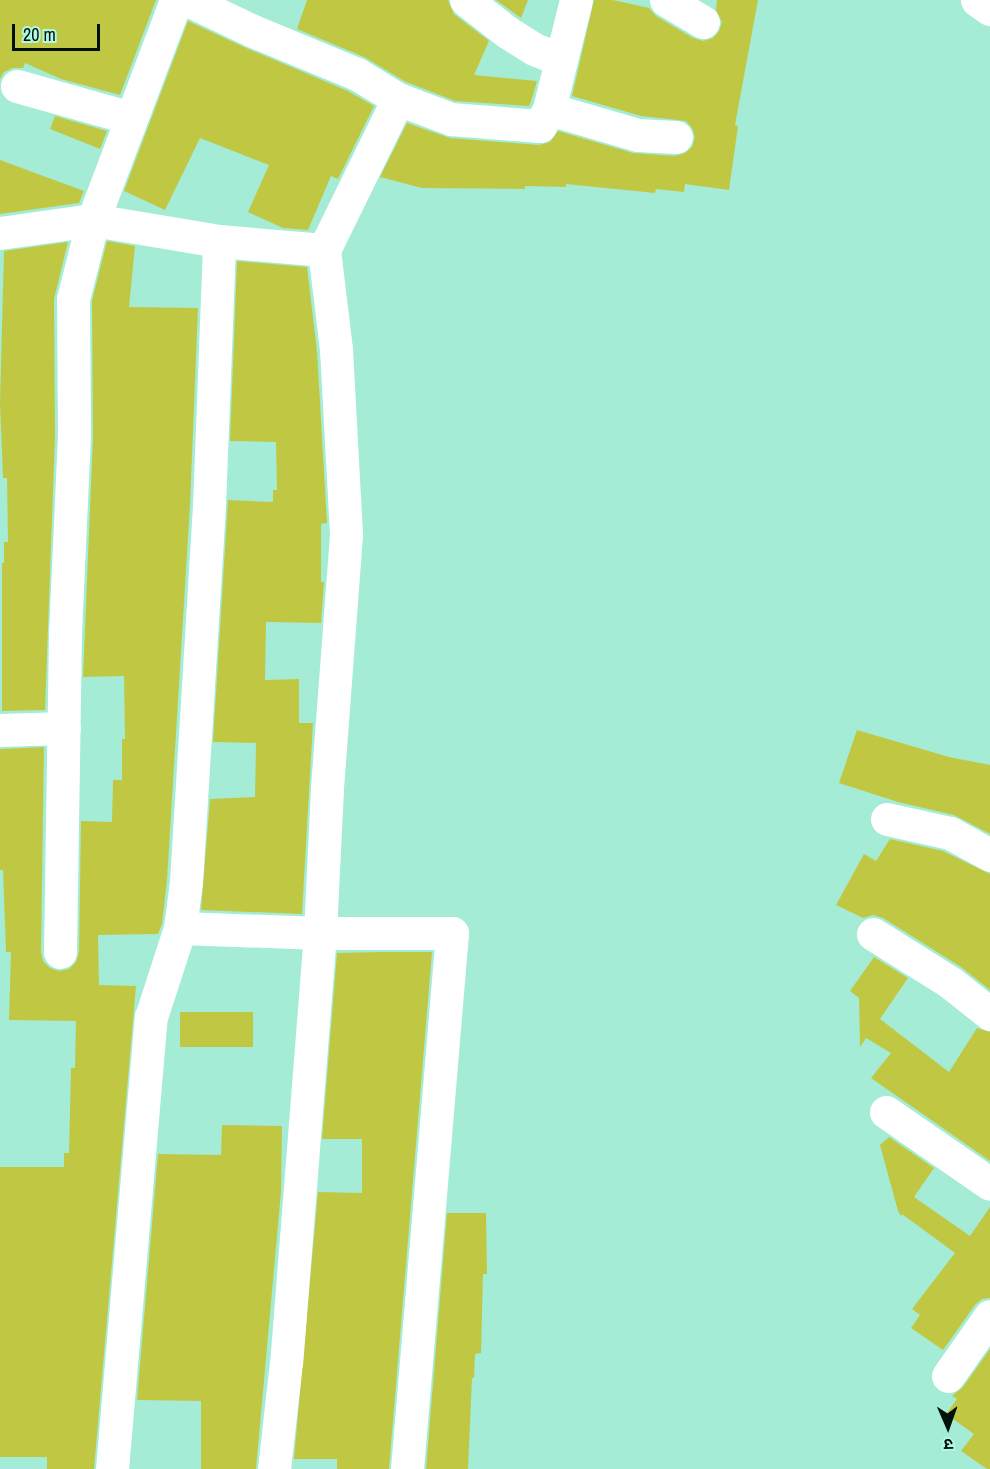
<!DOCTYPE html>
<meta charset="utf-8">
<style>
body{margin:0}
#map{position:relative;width:990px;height:1469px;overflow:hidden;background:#a4ecd5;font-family:"Archivo Narrow","Noto Sans Devanagari",sans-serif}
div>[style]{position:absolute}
.building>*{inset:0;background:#c0c843;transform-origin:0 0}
.minor>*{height:33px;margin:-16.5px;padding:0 16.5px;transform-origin:16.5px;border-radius:16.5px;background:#fff}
span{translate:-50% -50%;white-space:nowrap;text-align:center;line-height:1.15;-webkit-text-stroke:4.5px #b1f9e2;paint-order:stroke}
.north{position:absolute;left:918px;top:1397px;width:60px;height:60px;-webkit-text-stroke:4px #b1f9e2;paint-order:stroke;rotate:178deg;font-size:16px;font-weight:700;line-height:24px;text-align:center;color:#00100b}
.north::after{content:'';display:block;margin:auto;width:21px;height:27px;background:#00100b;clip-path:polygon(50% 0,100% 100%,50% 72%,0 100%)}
.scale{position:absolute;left:12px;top:24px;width:88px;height:27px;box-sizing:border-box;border:3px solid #00100b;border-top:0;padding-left:8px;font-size:18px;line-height:21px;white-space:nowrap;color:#00100b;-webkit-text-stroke:4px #b1f9e2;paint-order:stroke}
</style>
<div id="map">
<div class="building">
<div style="clip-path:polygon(0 0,156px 0,120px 95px,61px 79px,25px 63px,23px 68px,13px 68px,4px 72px,0 79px)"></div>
<div style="clip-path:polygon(307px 0,448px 0,454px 14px,489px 41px,474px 75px,537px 81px,531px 102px,529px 106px,455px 101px,406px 82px,364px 57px,297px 29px)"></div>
<div style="clip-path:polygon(496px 0,528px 0,521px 18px)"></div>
<div style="clip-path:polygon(594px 0,613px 0,649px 8px,656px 16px,693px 38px,703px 41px,713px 38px,719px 31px,722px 22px,716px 10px,717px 0,758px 0,735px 125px,738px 126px,729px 190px,685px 184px,684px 192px,656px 189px,655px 193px,566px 184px,566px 187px,525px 186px,525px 189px,422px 188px,380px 177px,407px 123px,450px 138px,539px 145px,550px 142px,558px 131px,633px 153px,675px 156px,685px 153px,692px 147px,695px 137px,692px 128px,686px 121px,641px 116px,572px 96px)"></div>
<div style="clip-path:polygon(188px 21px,246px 48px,348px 91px,374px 106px,338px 179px,331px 176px,308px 230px,283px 228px,248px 212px,269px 165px,200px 138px,165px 210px,124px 191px)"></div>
<div style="clip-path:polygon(55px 116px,107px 131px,100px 149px,50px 129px)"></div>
<div style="clip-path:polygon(0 160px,84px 191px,79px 203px,0 214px)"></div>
<div style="clip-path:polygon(107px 241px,135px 246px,129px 307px,198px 308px,190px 505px,167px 880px,162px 924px,158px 934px,98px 935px,99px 985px,136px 986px,94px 1469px,47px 1469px,47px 1457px,0 1457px,0 1167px,64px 1167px,64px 1153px,69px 1153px,71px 1068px,75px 1068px,76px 1021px,9px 1020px,11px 952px,6px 952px,3px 870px,0 870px,0 749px,44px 747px,41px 952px,43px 961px,50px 968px,59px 971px,69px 969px,76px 962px,79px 952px,81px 821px,112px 822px,113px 780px,122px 780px,122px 739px,125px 739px,124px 676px,83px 677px,93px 437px,92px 301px)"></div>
<div style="clip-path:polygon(68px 242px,54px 299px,55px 436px,45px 710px,2px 711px,2px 563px,4px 563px,4px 542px,8px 542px,7px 478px,3px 478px,0 403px,4px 251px)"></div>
<div style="clip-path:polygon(237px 261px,307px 267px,317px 351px,327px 523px,321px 524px,321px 582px,324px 582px,321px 623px,266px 622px,265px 680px,299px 679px,299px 723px,313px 723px,302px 914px,201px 910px,210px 799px,255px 797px,256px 743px,213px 742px,228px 500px,273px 502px,273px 490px,277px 490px,276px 442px,230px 441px)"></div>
<div style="clip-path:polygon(857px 730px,949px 757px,990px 765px,990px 834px,954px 815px,898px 802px,839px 783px)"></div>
<div style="clip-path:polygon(890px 839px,943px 851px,990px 874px,990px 990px,961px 967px,883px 918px,873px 915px,863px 918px,836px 905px,864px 854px,876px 861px)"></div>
<div style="clip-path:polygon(381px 952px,432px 952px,389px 1469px,337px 1469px,337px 1459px,294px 1459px,318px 1192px,362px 1193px,362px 1139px,322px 1139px,337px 953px)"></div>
<div style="clip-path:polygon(874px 957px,908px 978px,880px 1019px,949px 1072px,977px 1028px,990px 1032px,990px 1161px,871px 1078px,891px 1053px,866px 1038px,860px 1047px,859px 998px,850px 991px)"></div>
<div style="left:180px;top:1012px;width:73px;height:35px"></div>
<div style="clip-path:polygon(222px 1125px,282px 1126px,281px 1192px,256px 1469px,201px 1469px,201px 1401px,137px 1400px,158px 1154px,221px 1155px)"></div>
<div style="clip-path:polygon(889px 1137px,934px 1168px,914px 1197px,970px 1236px,990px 1207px,990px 1298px,982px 1299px,975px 1305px,943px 1350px,911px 1328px,920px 1315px,912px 1309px,955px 1253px,902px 1214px,901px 1216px,898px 1211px,880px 1145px)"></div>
<div style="clip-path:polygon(447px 1213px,486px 1213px,487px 1274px,483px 1274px,481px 1353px,475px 1354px,474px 1378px,472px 1378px,468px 1469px,426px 1469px)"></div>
<div style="clip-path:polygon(990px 1349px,990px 1469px,987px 1469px,961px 1451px,974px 1434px,946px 1414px,957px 1399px,952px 1396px,963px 1387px)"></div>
</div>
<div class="minor">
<div style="left:188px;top:0;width:72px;rotate:25.5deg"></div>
<div style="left:253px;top:31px;width:113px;rotate:22.5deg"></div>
<div style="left:357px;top:74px;width:48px;rotate:31.4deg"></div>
<div style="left:398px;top:99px;width:57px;rotate:20.7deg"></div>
<div style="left:451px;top:119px;width:89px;rotate:4.5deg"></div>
<div style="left:540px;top:126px;width:19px;rotate:-62deg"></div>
<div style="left:549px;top:109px;width:112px;rotate:-76.1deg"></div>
<div style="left:466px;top:0;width:52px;rotate:38deg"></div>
<div style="left:507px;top:32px;width:32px;rotate:32deg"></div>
<div style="left:534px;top:49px;width:29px;rotate:22deg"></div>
<div style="left:666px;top:0;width:43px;rotate:30.7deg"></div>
<div style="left:977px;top:0;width:16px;rotate:35deg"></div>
<div style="left:17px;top:86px;width:118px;rotate:15.7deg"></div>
<div style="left:398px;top:99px;width:168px;rotate:116.1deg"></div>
<div style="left:324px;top:250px;width:100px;rotate:83.1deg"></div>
<div style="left:336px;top:349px;width:186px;rotate:86.9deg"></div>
<div style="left:346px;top:535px;width:255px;rotate:94.3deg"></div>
<div style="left:327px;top:789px;width:144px;rotate:92.8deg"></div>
<div style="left:320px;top:933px;width:132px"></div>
<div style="left:452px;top:933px;width:538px;rotate:94.8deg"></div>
<div style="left:549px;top:109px;width:93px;rotate:16.3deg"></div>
<div style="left:638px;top:135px;width:38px;rotate:3deg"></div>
<div style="left:0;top:233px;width:94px;rotate:-8deg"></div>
<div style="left:93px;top:220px;width:128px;rotate:9.5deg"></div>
<div style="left:219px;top:241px;width:105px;rotate:4.9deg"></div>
<div style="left:0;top:730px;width:64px;rotate:-1.8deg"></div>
<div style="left:887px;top:819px;width:65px;rotate:12.5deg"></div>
<div style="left:950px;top:833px;width:46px;rotate:28.8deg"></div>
<div style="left:180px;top:928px;width:46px;rotate:-82.6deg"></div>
<div style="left:186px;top:882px;width:377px;rotate:-86.5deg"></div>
<div style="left:209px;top:506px;width:265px;rotate:-87.8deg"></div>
<div style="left:873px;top:934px;width:92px;rotate:32.1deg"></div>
<div style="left:951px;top:983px;width:50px;rotate:38.5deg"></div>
<div style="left:60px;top:952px;width:319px;rotate:-89.1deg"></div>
<div style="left:65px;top:633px;width:197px;rotate:-87.4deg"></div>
<div style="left:74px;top:436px;width:137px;rotate:-90.4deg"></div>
<div style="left:73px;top:299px;width:81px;rotate:-75.8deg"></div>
<div style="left:93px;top:220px;width:235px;rotate:-69.3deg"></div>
<div style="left:886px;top:1112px;width:126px;rotate:34.7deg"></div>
<div style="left:948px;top:1376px;width:73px;rotate:-55deg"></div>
<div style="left:112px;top:1469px;width:454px;rotate:-85.1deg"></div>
<div style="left:151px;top:1017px;width:94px;rotate:-72deg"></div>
<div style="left:180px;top:928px;width:140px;rotate:2deg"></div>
<div style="left:320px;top:933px;width:430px;rotate:94.5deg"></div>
<div style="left:286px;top:1362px;width:108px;rotate:96.4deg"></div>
</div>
<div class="north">उ</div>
<div class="scale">20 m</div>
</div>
